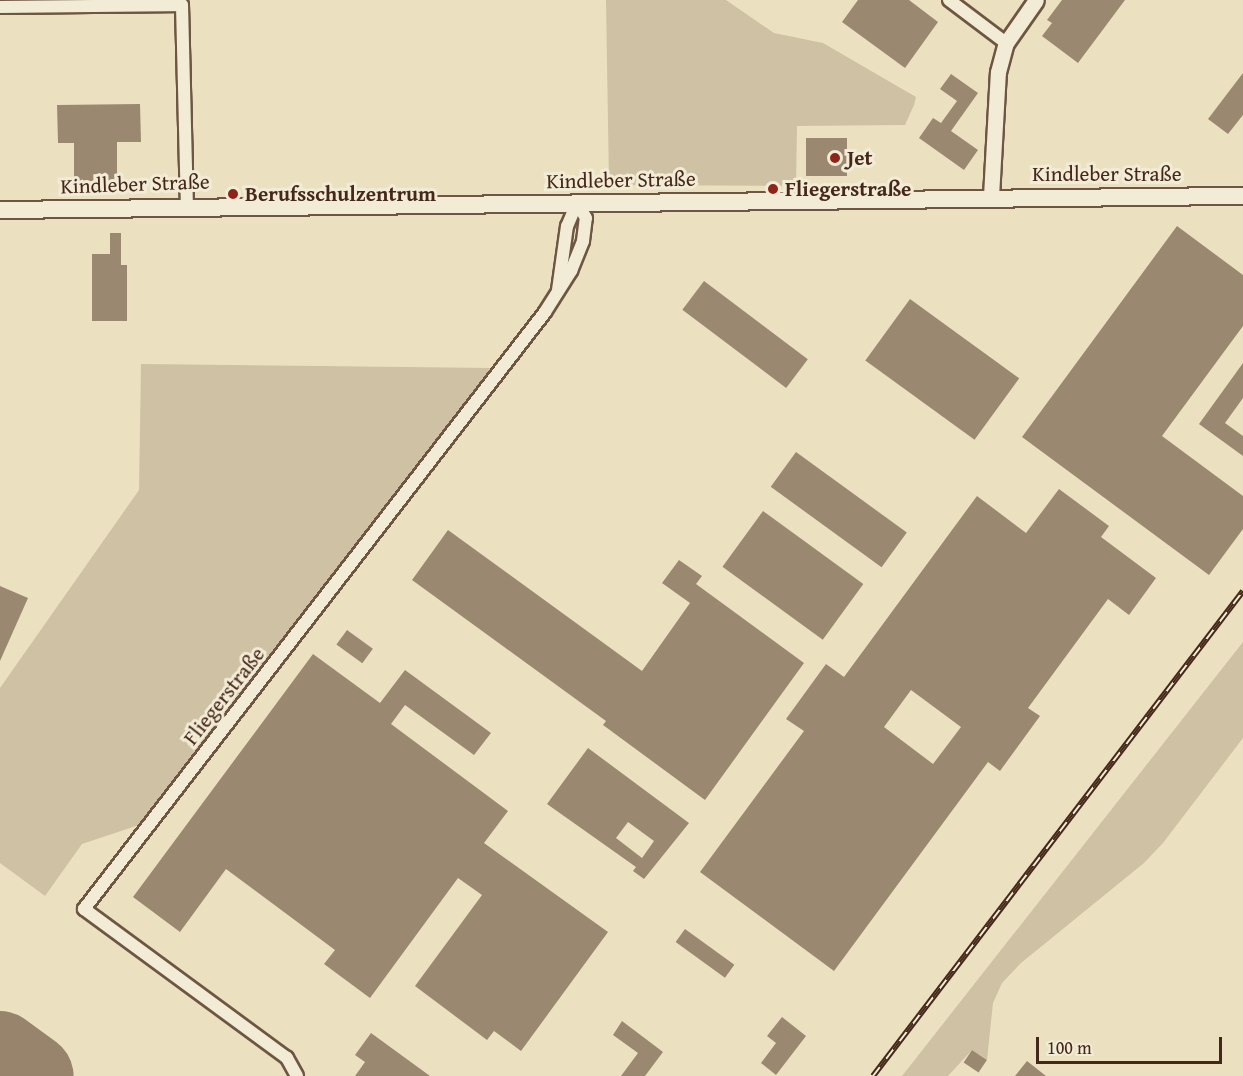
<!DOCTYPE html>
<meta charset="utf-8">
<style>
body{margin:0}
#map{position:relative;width:1243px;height:1076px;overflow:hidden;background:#ebe1c1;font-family:"Gentium Book Plus",serif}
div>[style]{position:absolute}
.green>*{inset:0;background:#cfc2a4}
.runway>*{height:84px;margin:-42px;padding:0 42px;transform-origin:42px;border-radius:42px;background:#98846d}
.building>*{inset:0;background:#9b8870;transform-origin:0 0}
.roads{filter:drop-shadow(2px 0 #6e5643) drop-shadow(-2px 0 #6e5643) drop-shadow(0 2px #6e5643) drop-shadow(0 -2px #6e5643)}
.minor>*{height:12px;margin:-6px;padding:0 6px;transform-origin:6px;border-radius:6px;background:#f2ecd7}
.tertiary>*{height:15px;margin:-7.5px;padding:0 7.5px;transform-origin:7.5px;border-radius:7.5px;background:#f2ecd7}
.secondary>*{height:16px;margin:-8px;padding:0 8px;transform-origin:8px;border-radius:8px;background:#f2ecd7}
.rail>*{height:6px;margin-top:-3px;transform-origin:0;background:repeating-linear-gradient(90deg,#f2ecd7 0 11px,#452819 0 22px);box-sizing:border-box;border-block:2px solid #452819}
.dots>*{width:16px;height:16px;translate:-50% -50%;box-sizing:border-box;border:3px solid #f2ecd7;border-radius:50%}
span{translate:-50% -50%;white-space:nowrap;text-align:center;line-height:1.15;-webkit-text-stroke:6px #f2ecd7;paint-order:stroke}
.poi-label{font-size:21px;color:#452819;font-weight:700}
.left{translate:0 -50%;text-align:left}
.street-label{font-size:21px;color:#452819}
.scale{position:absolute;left:1036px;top:1037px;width:186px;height:27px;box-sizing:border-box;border:3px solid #452819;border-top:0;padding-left:8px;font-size:18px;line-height:21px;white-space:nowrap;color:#452819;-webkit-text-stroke:4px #f2ecd7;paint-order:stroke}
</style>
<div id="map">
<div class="green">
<div style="clip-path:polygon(606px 0,726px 0,774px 33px,823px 43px,916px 97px,914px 105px,905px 125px,797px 126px,796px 186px,609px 185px)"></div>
<div style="clip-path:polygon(141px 364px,491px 368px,139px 825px,82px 844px,45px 896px,0 863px,0 688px,139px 490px)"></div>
<div style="clip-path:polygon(1243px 642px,1243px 738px,1163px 843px,1144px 863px,1021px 963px,1002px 983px,993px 1003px,987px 1060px,972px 1050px,948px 1076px,902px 1076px)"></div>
</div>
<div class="runway">
<div style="left:0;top:1053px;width:39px;rotate:36deg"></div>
</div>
<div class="building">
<div style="clip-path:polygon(858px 0,909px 0,938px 22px,905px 68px,842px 22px)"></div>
<div style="clip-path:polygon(1062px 0,1125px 0,1078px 63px,1042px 36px,1052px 23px,1047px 20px)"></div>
<div style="clip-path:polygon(1243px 73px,1243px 115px,1228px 134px,1208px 119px)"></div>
<div style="clip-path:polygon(951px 74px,978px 93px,951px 131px,978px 150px,964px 170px,919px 138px,933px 118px,941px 123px,957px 101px,940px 89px)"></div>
<div style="clip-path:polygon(140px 104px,141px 142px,117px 142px,117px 181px,74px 181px,74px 143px,58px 143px,57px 105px)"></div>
<div style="left:806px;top:138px;width:41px;height:38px"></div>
<div style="clip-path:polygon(1177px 226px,1243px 275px,1243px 326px,1162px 436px,1243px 496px,1243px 529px,1209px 575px,1022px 437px)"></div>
<div style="clip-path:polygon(110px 233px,121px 233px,121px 265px,127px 265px,127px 321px,92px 321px,92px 254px,110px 254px)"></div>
<div style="left:704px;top:281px;width:130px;height:36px;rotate:37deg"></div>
<div style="left:910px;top:299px;width:135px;height:76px;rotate:36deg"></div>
<div style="clip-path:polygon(1243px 363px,1243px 398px,1225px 423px,1243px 436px,1243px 456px,1199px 424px)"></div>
<div style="left:796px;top:452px;width:137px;height:43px;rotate:36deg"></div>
<div style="clip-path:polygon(evenodd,1059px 489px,1109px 526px,1101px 537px,1156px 578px,1129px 615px,1108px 599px,1028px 708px,1040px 716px,1000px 771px,988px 762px,834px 971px,700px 872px,804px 731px,786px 719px,826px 664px,844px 677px,977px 496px,1026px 533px,1059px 489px,911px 690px,961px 727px,933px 764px,884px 727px,911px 690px)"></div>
<div style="left:763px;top:511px;width:124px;height:69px;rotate:36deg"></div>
<div style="clip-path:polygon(448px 530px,642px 671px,690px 603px,662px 583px,679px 560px,702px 576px,696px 584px,804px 663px,705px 800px,603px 725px,606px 721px,412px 580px)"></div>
<div style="clip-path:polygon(0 586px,28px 598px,0 661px)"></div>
<div style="left:347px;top:630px;width:32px;height:18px;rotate:36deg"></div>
<div style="clip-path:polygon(313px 654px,380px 703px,405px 670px,491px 733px,474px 755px,405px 705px,391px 724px,508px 811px,484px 843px,608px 932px,521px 1051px,494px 1031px,487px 1040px,415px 986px,482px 895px,458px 878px,370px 998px,324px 964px,335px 950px,226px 869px,180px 932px,133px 897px)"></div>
<div style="clip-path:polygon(evenodd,588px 748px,689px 823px,644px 879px,633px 871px,636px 867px,547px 804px,588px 748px,628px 822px,654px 841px,642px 858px,616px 838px,628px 822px)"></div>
<div style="left:685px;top:929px;width:61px;height:16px;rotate:36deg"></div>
<div style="clip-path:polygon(782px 1017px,806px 1036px,776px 1075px,761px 1063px,776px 1043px,767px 1036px)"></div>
<div style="clip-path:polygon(622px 1021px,663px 1052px,645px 1076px,621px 1076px,638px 1053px,613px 1035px)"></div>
<div style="clip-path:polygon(371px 1033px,430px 1076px,355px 1076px,365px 1062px,355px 1055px)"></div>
<div style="left:972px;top:1050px;width:18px;height:15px;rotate:34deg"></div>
<div style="clip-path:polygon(1027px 1061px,1046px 1076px,1015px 1076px)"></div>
</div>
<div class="roads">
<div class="minor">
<div style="left:949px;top:0;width:71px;rotate:37deg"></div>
<div style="left:0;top:7px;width:182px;rotate:-0.6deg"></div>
<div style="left:182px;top:5px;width:201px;rotate:88.6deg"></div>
<div style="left:297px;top:1076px;width:21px;rotate:-119deg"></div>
<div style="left:287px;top:1058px;width:252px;rotate:-143.7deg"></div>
<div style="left:84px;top:909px;width:754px;rotate:-52.32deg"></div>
<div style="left:545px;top:312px;width:49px;rotate:-57.6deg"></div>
<div style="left:571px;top:271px;width:32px;rotate:-68deg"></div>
<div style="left:583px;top:241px;width:23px;rotate:-83deg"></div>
<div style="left:586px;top:218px;width:17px;rotate:-121deg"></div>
<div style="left:577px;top:203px;width:25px;rotate:113deg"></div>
<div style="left:567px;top:226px;width:65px;rotate:98deg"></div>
</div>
<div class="tertiary">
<div style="left:991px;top:196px;width:124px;rotate:-86.8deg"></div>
<div style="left:998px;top:72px;width:30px;rotate:-75deg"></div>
<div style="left:1006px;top:43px;width:52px;rotate:-55.1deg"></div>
</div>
<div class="secondary">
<div style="left:0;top:210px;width:1243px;rotate:-0.65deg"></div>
</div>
</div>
<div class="rail">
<div style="left:873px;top:1076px;width:610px;rotate:-52.66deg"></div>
</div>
<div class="dots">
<div style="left:835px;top:158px;background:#8f2418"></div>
<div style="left:773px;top:189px;background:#8f2418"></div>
<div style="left:233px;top:194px;background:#8f2418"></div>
</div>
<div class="poi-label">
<span class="left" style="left:847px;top:158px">Jet</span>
<span class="left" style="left:785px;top:189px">Fliegerstraße</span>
<span class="left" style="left:245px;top:194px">Berufsschulzentrum</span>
</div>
<div class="street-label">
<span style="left:1107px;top:174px">Kindleber Straße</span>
<span style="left:621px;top:180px;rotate:-1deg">Kindleber Straße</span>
<span style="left:135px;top:184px;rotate:-2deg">Kindleber Straße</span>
<span style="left:224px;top:696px;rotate:-52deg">Fliegerstraße</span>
</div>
<div class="scale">100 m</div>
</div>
